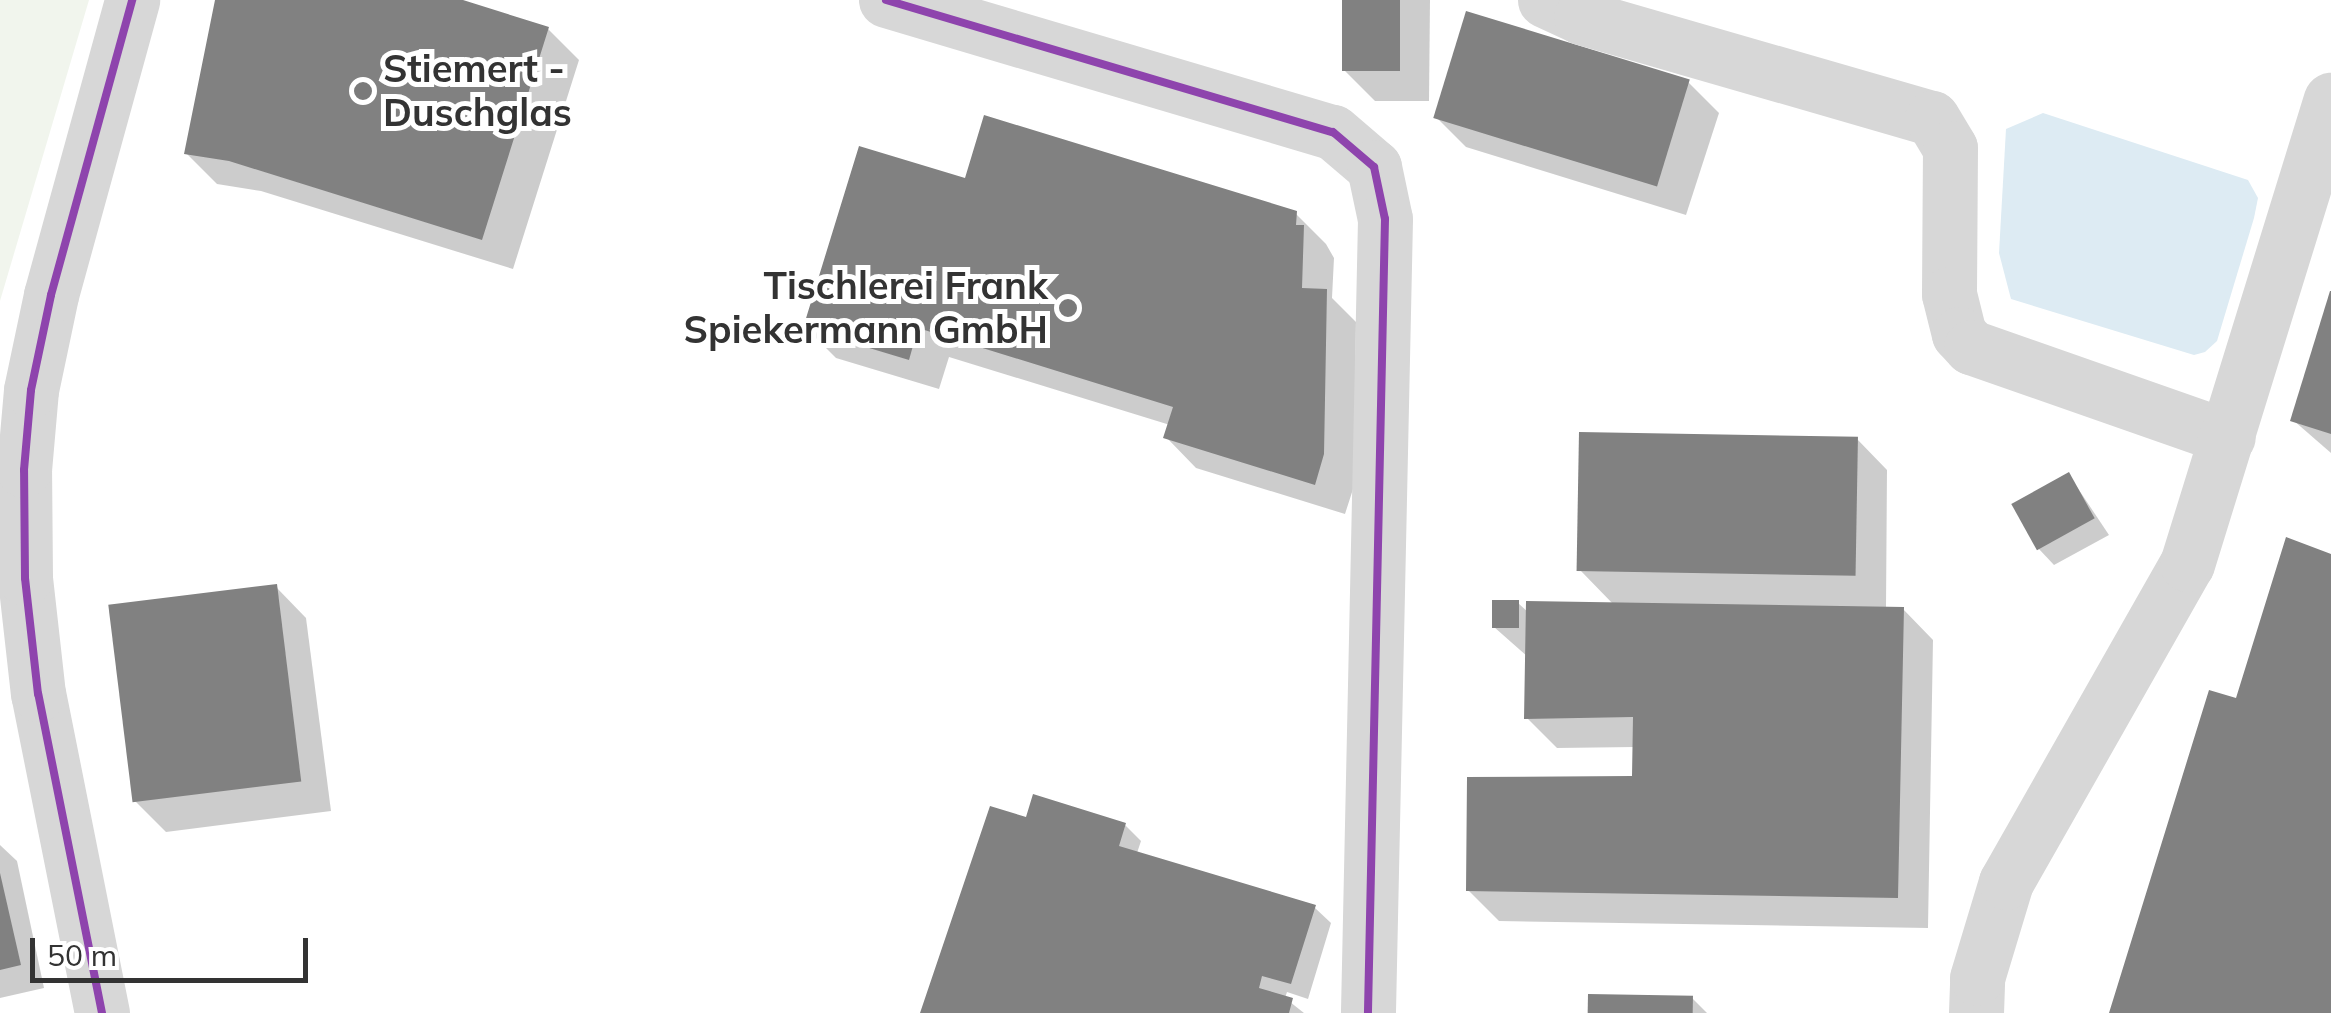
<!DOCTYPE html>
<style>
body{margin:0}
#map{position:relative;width:2331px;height:1013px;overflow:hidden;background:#fff;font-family:Mulish,sans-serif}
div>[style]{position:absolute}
.green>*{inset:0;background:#f1f5ed}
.water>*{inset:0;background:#ddebf3}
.shadow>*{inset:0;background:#0003}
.building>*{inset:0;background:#818181;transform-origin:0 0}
.minor>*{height:55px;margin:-27.5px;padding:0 27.5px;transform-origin:27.5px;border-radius:27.5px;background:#d7d7d7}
.bus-1>*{height:8px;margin:-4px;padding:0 4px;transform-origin:4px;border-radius:4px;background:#8e44ad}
.dots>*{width:28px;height:28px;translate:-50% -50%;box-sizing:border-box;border:5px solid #fff;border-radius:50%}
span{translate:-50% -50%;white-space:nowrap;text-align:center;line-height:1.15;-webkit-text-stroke:10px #fff;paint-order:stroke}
.poi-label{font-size:38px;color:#333;font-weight:700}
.left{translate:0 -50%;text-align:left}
.right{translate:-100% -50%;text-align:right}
.scale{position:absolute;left:30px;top:938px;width:278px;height:45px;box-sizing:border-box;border:5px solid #333;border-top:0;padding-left:12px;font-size:30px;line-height:35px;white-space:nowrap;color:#333;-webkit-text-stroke:8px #fff;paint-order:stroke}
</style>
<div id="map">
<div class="green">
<div style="clip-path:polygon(0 0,89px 0,0 301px)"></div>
</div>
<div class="water">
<div style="clip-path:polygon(2043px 113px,2248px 180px,2258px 198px,2254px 218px,2217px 341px,2205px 352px,2194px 355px,2011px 299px,1999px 253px,2006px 129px)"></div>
</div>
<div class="shadow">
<div style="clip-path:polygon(217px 0,454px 0,548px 29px,579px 60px,513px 269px,261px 191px,217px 184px,187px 154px)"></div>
<div style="clip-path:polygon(1344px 0,1430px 0,1429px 101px,1375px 101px,1344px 70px)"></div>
<div style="clip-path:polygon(1688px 82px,1719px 113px,1686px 215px,1466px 147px,1436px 117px)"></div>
<div style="clip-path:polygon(967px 182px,1295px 213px,1326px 244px,1334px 258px,1332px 298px,1356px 322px,1354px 486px,1345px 514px,1196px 468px,1166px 437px,1170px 425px,949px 357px,939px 389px,836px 358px,805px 327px)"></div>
<div style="clip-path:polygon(2331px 297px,2331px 453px,2293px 420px)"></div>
<div style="clip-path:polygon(1857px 439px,1887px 470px,1886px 609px,1903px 609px,1933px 640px,1928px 928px,1499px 921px,1468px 890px,1634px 778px,1635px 747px,1557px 748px,1527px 718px,1528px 657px,1494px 627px,1518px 603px,1529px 613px,1614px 605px,1580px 570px)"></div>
<div style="clip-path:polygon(2069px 475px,2109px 535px,2054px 565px,2038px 548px)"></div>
<div style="clip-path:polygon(276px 587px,306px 618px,331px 811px,166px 832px,135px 801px)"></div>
<div style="clip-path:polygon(1028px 820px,1125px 825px,1141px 841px,1137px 853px,1314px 907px,1331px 923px,1308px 999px,1287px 992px,1285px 998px,1304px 1013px,924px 1013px)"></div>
<div style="clip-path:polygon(0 845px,17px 861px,44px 988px,0 998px)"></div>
<div style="clip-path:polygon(1692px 998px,1707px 1013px,1590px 1013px)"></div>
</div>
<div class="building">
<div style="clip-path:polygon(215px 0,463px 0,549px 27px,482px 240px,229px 161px,184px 154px)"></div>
<div style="left:1342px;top:0;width:58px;height:71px"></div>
<div style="left:1466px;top:11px;width:234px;height:112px;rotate:17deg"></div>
<div style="clip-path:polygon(984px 115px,1297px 211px,1296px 225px,1304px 225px,1302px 288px,1327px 289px,1324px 454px,1315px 485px,1163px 438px,1173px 407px,918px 328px,909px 360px,803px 328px,859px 146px,965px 178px)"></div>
<div style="clip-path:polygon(2330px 291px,2331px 291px,2331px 434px,2290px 421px)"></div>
<div style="left:1579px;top:432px;width:279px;height:139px;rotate:1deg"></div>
<div style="left:2069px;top:472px;width:53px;height:66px;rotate:61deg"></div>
<div style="clip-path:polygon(2286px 537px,2331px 554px,2331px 1013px,2109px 1013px,2209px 690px,2236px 698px)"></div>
<div style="left:277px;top:584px;width:199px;height:170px;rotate:83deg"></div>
<div style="left:1492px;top:600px;width:27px;height:28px"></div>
<div style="clip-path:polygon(1526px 601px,1904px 607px,1898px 898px,1466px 891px,1467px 777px,1632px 776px,1633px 717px,1524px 719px)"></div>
<div style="clip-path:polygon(1033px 794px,1126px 823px,1119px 846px,1316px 905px,1291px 984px,1262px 976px,1259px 988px,1293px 998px,1289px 1013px,920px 1013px,990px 806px,1026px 817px)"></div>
<div style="clip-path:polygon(0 873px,21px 965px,0 970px)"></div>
<div style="left:1588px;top:994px;width:105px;height:19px;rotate:1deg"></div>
</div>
<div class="minor">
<div style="left:886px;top:0;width:466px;rotate:16.5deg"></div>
<div style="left:1333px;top:132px;width:54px;rotate:40.5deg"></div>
<div style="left:1374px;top:167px;width:53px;rotate:78.1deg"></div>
<div style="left:1385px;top:219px;width:794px;rotate:91.23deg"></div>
<div style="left:1545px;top:0;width:40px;rotate:25deg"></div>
<div style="left:1581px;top:17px;width:365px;rotate:16.1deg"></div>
<div style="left:1932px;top:118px;width:35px;rotate:59deg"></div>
<div style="left:1950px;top:148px;width:146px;rotate:90.4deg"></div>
<div style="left:1949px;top:294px;width:41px;rotate:76deg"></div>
<div style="left:1959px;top:334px;width:18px;rotate:47deg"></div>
<div style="left:1971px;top:347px;width:272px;rotate:19.3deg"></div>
<div style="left:102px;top:1013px;width:325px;rotate:-101.3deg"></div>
<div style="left:38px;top:694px;width:117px;rotate:-96.4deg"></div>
<div style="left:25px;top:578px;width:108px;rotate:-90.5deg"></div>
<div style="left:24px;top:470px;width:80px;rotate:-85deg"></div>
<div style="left:31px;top:390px;width:97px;rotate:-78.1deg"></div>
<div style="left:51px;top:295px;width:306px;rotate:-74.6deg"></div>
<div style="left:1976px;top:1013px;width:35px;rotate:-88deg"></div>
<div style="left:1977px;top:978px;width:100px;rotate:-73.2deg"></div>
<div style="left:2006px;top:882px;width:366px;rotate:-60.4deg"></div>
<div style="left:2187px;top:564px;width:486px;rotate:-72.8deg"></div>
</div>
<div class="bus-1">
<div style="left:886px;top:0;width:466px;rotate:16.5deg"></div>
<div style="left:1333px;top:132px;width:54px;rotate:40.5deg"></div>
<div style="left:1374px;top:167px;width:53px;rotate:78.1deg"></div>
<div style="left:1385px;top:219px;width:794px;rotate:91.23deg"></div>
<div style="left:102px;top:1013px;width:325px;rotate:-101.3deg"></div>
<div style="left:38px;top:694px;width:117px;rotate:-96.4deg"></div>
<div style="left:25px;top:578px;width:108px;rotate:-90.5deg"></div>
<div style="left:24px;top:470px;width:80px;rotate:-85deg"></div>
<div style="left:31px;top:390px;width:97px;rotate:-78.1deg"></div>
<div style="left:51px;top:295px;width:306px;rotate:-74.6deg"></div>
</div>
<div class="dots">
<div style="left:363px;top:91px;background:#7a7a7a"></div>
<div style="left:1068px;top:308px;background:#7a7a7a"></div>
</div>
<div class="poi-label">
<span class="left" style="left:383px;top:91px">Stiemert -<br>Duschglas</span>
<span class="right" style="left:1048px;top:308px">Tischlerei Frank<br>Spiekermann GmbH</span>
</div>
<div class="scale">50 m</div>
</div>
